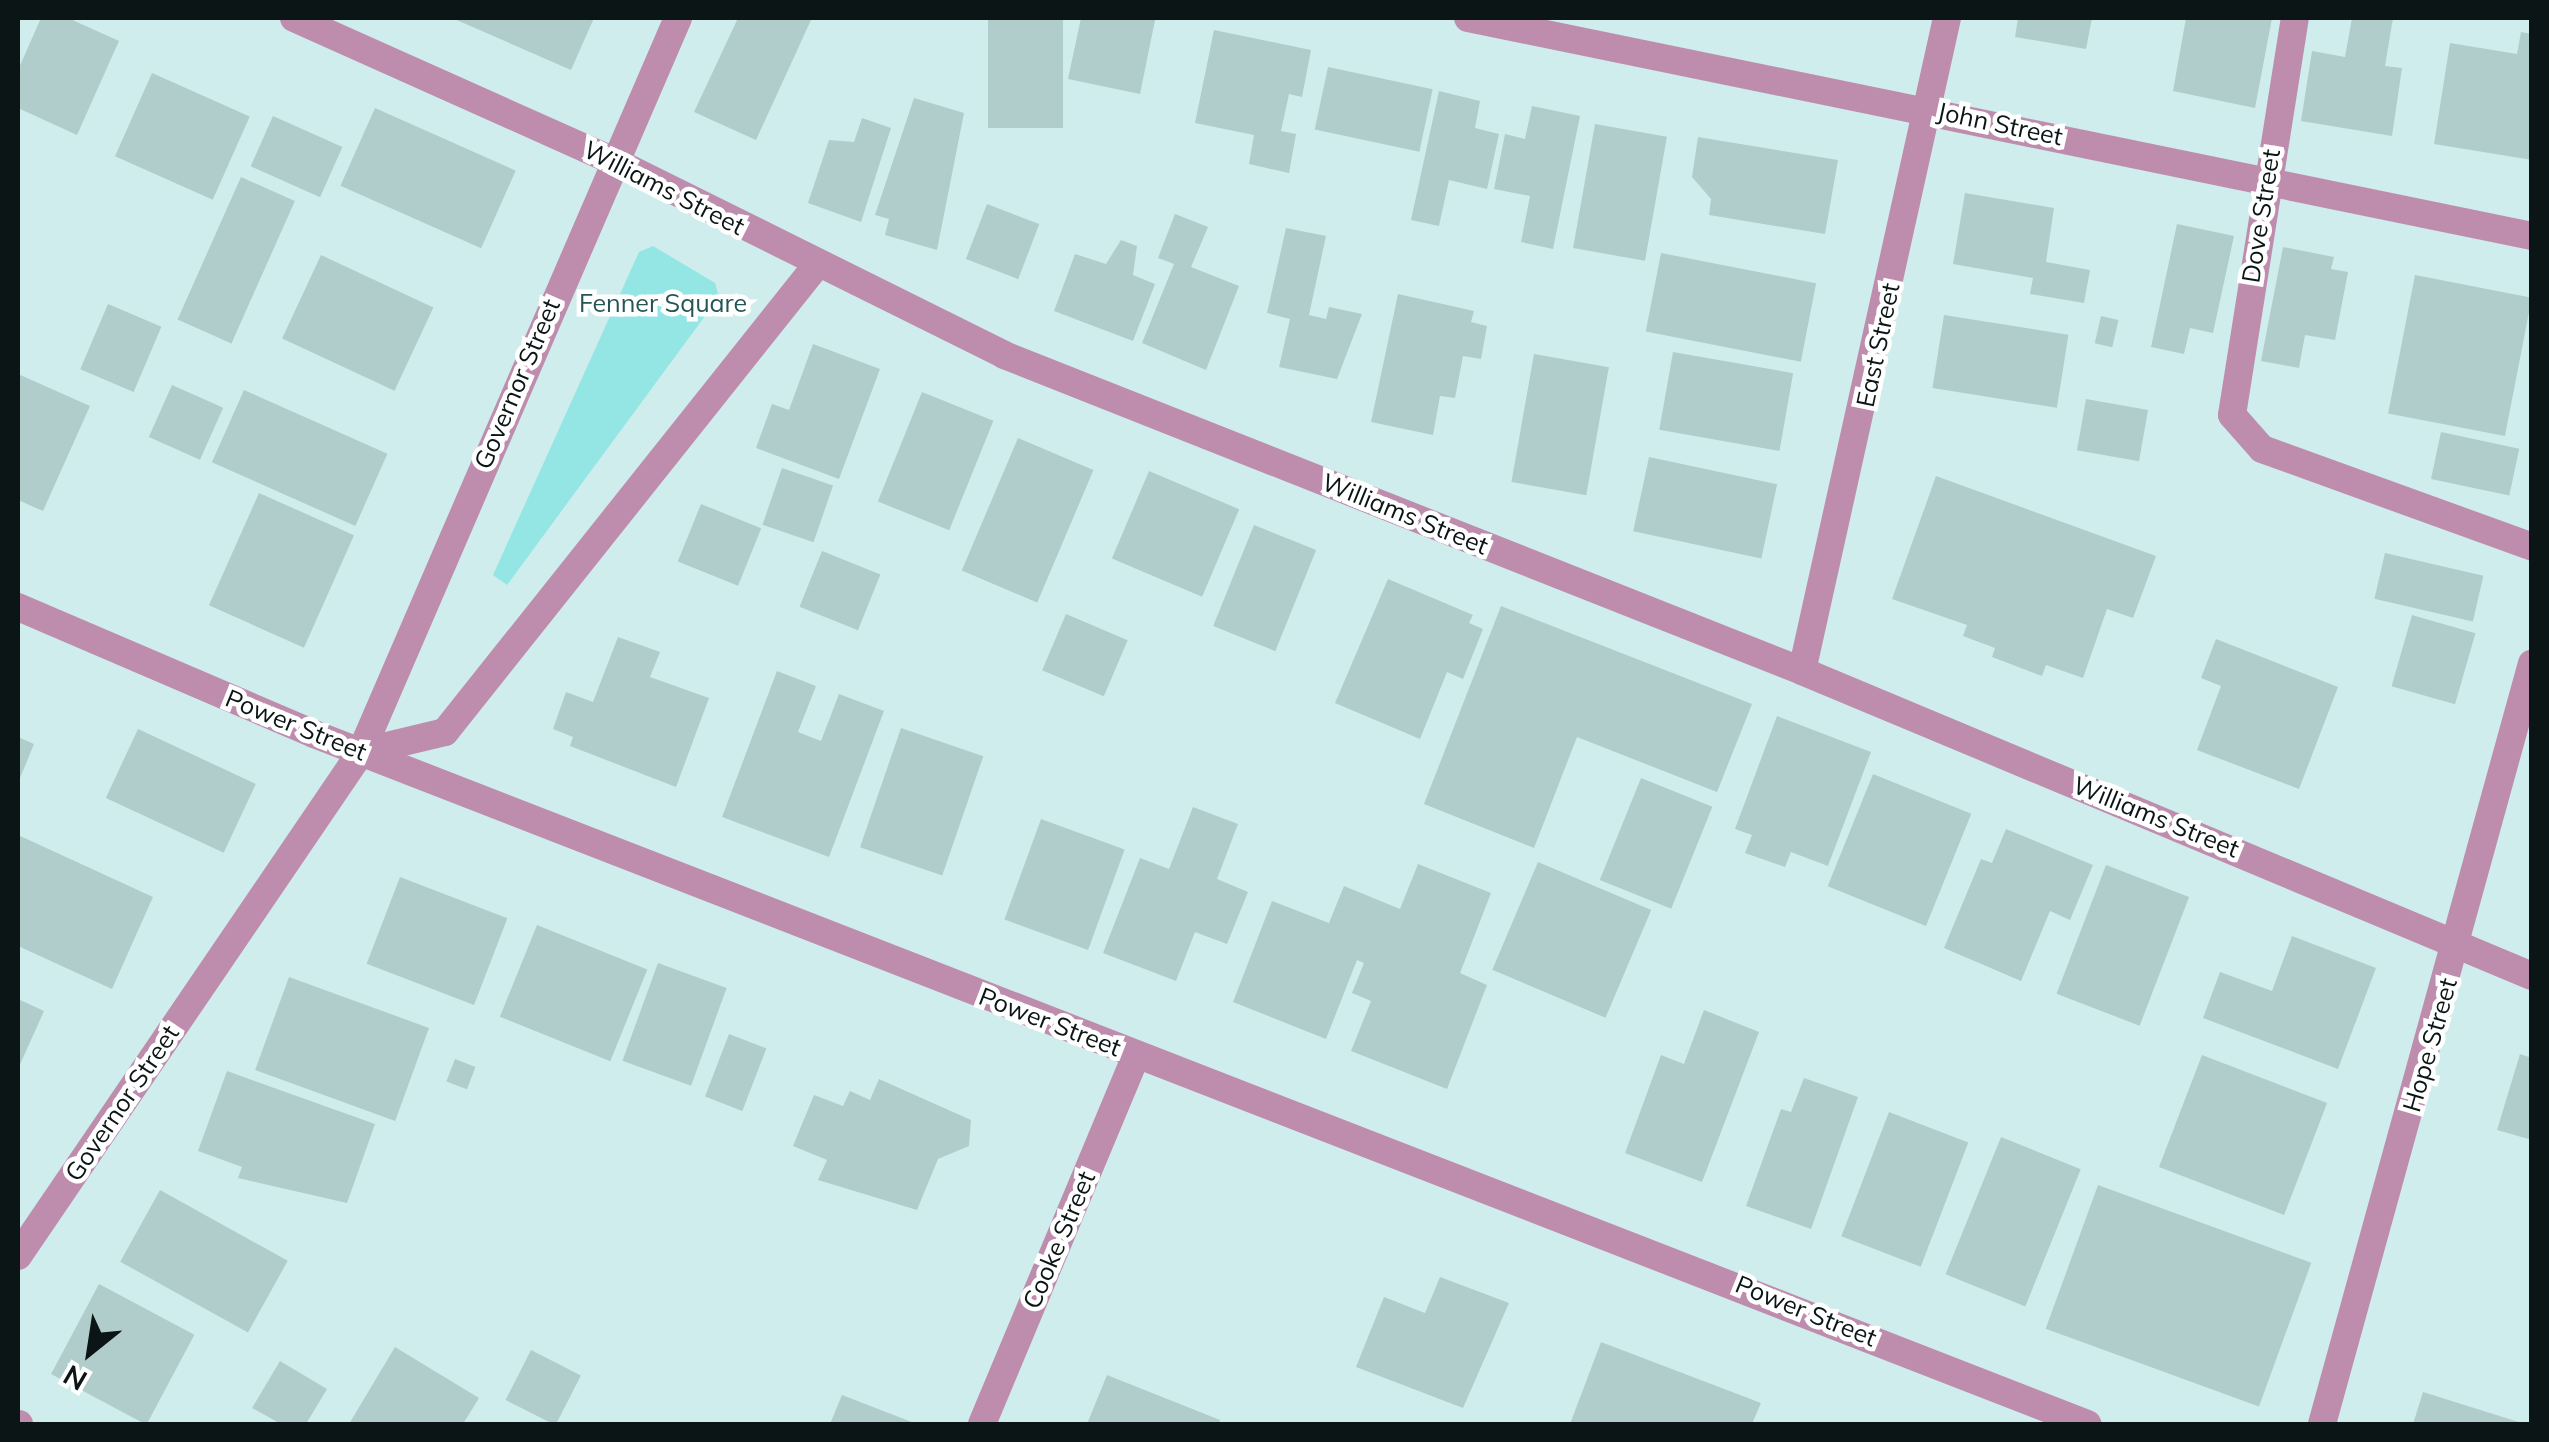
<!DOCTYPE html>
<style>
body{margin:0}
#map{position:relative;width:2549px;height:1442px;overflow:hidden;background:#cfedec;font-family:Mulish,sans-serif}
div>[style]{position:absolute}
.green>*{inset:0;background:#93e6e3}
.building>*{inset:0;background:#b0cdcc;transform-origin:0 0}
.service>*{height:28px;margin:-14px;padding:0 14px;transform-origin:14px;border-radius:14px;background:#be8dae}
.minor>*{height:28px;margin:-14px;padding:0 14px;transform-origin:14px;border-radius:14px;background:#be8dae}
.tertiary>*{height:28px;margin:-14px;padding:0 14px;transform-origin:14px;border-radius:14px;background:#be8dae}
span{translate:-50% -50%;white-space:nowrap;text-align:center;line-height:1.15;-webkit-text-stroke:9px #fff;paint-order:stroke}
.street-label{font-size:25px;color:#0b1515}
.park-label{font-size:25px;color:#245655}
.frame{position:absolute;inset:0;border:20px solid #0b1515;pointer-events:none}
.north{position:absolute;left:40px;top:1302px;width:100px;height:100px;-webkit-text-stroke:8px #fff;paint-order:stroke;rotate:210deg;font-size:28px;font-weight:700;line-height:40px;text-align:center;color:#0b1515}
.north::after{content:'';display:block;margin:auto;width:35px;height:45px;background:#0b1515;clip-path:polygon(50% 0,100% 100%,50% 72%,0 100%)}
</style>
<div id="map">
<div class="green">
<div style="clip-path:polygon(653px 246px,715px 283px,719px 297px,507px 585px,493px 575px,639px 252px)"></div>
</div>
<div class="building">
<div style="clip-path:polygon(41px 18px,68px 18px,119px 41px,77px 135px,18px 108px,18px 70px)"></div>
<div style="clip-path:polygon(452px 18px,594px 18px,571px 70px)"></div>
<div style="clip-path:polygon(738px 18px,811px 20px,756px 140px,694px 112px)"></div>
<div style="left:988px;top:18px;width:75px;height:110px"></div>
<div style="clip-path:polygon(1081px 18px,1155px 20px,1140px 94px,1068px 79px)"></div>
<div style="clip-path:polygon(2018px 18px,2092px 18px,2086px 49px,2015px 37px)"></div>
<div style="clip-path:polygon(2186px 18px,2272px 18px,2255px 108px,2173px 91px)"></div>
<div style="clip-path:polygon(2352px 18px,2393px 18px,2385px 66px,2402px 68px,2392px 136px,2301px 121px,2312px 51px,2345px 57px)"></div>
<div style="clip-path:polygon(1214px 30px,1311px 50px,1302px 97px,1289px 94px,1281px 131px,1296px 134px,1289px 173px,1249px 164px,1254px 135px,1195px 123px)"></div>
<div style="clip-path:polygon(2521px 32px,2532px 34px,2532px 160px,2434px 144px,2450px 43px,2517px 54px)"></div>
<div style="left:1328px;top:67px;width:107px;height:64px;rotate:12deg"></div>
<div style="left:152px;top:73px;width:107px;height:91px;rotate:24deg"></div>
<div style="clip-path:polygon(1439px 91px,1480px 101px,1475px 128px,1499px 134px,1487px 189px,1449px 180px,1439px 226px,1411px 220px)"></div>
<div style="clip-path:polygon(914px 98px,964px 113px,937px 250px,885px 235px,889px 219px,875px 215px)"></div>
<div style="clip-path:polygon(1532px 106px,1580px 116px,1553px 249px,1521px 242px,1530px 196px,1494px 189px,1505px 134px,1525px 139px)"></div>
<div style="left:375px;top:108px;width:154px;height:85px;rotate:24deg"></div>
<div style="left:273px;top:116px;width:76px;height:55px;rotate:24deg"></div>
<div style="clip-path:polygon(862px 118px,891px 128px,861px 222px,808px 203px,829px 140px,854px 142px)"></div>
<div style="left:1595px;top:124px;width:73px;height:126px;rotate:10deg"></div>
<div style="clip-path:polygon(1698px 137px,1838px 160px,1825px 234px,1709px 215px,1711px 199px,1692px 177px)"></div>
<div style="left:241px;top:177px;width:59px;height:156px;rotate:24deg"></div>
<div style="clip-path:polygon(1965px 193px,2054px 208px,2046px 262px,2090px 270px,2084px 303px,2030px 294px,2033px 278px,1953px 264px)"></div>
<div style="left:987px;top:204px;width:56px;height:59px;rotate:21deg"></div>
<div style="clip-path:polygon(1175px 214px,1208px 227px,1191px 267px,1239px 286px,1206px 370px,1142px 343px,1174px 264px,1158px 258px)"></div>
<div style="clip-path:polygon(2177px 224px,2234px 236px,2213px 333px,2190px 328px,2184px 354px,2151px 347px)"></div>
<div style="clip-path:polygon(1286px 228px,1326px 236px,1309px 315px,1326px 319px,1329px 307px,1362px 314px,1337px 379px,1279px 367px,1290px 319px,1267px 313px)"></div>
<div style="clip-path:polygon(1121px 240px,1137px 246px,1133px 275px,1155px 284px,1133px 341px,1054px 311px,1075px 254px,1106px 264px)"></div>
<div style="clip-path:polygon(2283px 247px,2334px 257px,2331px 269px,2348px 272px,2335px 340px,2305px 335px,2299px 368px,2261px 361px)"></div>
<div style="left:1661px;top:253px;width:158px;height:80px;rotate:11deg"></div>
<div style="left:321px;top:255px;width:124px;height:92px;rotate:25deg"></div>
<div style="left:2415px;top:275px;width:119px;height:141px;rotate:11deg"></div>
<div style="clip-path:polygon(1398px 294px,1474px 311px,1471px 322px,1487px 326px,1481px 359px,1463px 356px,1455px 398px,1440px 396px,1433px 435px,1371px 422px)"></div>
<div style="left:108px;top:304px;width:58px;height:71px;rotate:23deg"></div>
<div style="left:1944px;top:315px;width:126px;height:74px;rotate:9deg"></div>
<div style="left:2101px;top:316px;width:18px;height:28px;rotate:13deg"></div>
<div style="clip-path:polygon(813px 344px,880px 369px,839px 479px,756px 448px,772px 404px,789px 410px)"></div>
<div style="left:1673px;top:352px;width:122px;height:79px;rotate:10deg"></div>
<div style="left:1534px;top:354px;width:76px;height:130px;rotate:10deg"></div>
<div style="clip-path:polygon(18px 374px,90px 406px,43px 511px,18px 500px)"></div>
<div style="left:172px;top:385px;width:56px;height:57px;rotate:24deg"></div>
<div style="left:244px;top:390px;width:157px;height:79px;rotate:24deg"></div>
<div style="left:922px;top:392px;width:77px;height:118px;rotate:22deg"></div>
<div style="left:2086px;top:399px;width:63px;height:52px;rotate:10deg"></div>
<div style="left:2441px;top:432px;width:80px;height:48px;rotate:12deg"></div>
<div style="left:1018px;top:438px;width:82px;height:144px;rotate:23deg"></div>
<div style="left:1649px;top:457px;width:131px;height:76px;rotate:12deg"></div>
<div style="left:782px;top:468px;width:54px;height:60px;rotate:19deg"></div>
<div style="left:1149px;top:471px;width:98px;height:95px;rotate:23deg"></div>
<div style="clip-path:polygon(1936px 476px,2156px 556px,2133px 618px,2107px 609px,2083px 678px,2046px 665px,2042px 676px,1992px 657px,1995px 648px,1963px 636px,1967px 625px,1892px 599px)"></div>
<div style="left:259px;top:493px;width:104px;height:123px;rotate:24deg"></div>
<div style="left:701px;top:504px;width:65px;height:62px;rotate:22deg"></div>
<div style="left:1254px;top:525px;width:67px;height:109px;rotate:22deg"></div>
<div style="left:822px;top:551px;width:63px;height:60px;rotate:22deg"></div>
<div style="left:2385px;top:553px;width:101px;height:47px;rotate:13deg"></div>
<div style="clip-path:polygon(1388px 579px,1473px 615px,1469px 623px,1483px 629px,1463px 679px,1447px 672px,1420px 739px,1335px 703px)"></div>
<div style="clip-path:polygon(1501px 606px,1752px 704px,1717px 792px,1577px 737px,1534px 848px,1424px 804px)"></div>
<div style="left:1066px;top:614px;width:67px;height:61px;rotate:23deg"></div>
<div style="left:2412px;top:615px;width:66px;height:74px;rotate:16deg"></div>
<div style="clip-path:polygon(618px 637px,660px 652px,650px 677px,709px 698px,676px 787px,570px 746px,573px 737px,553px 729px,566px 692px,593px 702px)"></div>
<div style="clip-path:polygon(2216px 639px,2338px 687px,2299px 789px,2197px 750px,2221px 686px,2201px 678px)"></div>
<div style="clip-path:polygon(777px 671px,816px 686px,798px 732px,821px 741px,839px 694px,884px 711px,829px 857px,722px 817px)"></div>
<div style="clip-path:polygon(1777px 716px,1871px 752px,1828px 866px,1791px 852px,1785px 867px,1745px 853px,1752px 835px,1735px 829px)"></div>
<div style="left:901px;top:728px;width:87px;height:126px;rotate:19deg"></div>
<div style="left:138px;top:729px;width:130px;height:76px;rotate:25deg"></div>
<div style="clip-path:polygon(18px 737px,34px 744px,18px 783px)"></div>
<div style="left:1873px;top:774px;width:106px;height:121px;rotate:22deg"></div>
<div style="left:1641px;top:778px;width:77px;height:110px;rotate:22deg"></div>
<div style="clip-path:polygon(1193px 807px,1238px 824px,1217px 879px,1248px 892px,1227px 944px,1195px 932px,1176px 981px,1103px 953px,1140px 858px,1169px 869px)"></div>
<div style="left:1041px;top:819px;width:89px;height:107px;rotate:20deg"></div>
<div style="clip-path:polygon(2006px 829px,2093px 865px,2070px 920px,2050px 911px,2021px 981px,1944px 948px,1981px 859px,1992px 863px)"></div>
<div style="clip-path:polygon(18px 835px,153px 897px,112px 989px,18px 946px)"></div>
<div style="left:1538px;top:862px;width:123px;height:117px;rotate:23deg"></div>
<div style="clip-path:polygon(1418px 864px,1491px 893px,1460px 973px,1487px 985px,1447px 1089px,1351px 1051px,1371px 1001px,1352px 993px,1364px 963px,1357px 960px,1326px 1039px,1233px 1002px,1272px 901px,1329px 923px,1344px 886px,1400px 909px)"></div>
<div style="left:2106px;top:865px;width:89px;height:138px;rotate:21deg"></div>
<div style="left:400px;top:877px;width:115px;height:93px;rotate:21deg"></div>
<div style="left:537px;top:925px;width:119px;height:99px;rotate:22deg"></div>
<div style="clip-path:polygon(2292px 936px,2376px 968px,2338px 1069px,2203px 1018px,2220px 972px,2272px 991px)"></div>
<div style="left:658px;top:963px;width:73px;height:104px;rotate:20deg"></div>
<div style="left:289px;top:977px;width:149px;height:99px;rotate:20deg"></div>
<div style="clip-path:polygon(18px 999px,44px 1011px,18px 1069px)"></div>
<div style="clip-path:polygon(1704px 1010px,1759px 1032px,1702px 1182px,1625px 1153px,1661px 1055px,1684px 1064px)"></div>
<div style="left:729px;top:1034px;width:40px;height:67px;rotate:21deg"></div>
<div style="clip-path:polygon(2520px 1054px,2532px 1058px,2532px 1140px,2497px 1130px)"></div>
<div style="left:2202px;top:1055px;width:134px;height:120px;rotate:21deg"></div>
<div style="left:455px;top:1059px;width:22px;height:24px;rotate:21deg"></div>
<div style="clip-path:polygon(227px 1071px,375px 1124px,347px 1203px,238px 1178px,242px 1167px,198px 1151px)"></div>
<div style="clip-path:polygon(1804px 1078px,1858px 1097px,1811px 1229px,1746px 1206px,1781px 1109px,1791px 1112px)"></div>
<div style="clip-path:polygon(879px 1079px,971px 1120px,969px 1146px,938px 1159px,917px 1210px,818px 1180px,827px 1160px,793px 1146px,814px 1095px,843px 1106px,850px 1091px,870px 1100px)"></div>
<div style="left:1889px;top:1112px;width:85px;height:133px;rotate:21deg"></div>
<div style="left:2001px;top:1137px;width:86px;height:148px;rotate:22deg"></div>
<div style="left:2098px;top:1185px;width:227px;height:153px;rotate:20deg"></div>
<div style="left:160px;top:1190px;width:146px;height:82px;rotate:29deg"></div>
<div style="clip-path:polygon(1440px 1277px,1509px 1303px,1463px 1408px,1356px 1367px,1384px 1297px,1425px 1313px)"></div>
<div style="left:99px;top:1284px;width:108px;height:102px;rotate:28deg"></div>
<div style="clip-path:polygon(1601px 1342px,1761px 1403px,1752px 1424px,1570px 1424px)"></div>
<div style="clip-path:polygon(395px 1347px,479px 1398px,463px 1424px,349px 1424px)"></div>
<div style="left:531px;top:1350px;width:56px;height:56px;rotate:27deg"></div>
<div style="clip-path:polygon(280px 1361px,327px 1389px,306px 1424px,281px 1424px,252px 1408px)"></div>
<div style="clip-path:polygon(1107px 1375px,1220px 1420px,1219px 1424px,1087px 1424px)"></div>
<div style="clip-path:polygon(2423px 1392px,2525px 1424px,2413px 1424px)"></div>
<div style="clip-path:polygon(842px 1395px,917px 1424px,830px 1424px)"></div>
</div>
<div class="service">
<div style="left:2232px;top:415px;width:45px;rotate:48.6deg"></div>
<div style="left:2262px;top:449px;width:287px;rotate:19.9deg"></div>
</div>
<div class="minor">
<div style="left:294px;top:18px;width:348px;rotate:24.1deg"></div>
<div style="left:612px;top:160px;width:438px;rotate:26.4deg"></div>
<div style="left:1004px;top:355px;width:858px;rotate:21.6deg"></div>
<div style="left:1802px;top:671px;width:791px;rotate:22.68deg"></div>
<div style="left:1468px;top:18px;width:1086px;rotate:11.58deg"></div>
<div style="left:2232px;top:415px;width:402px;rotate:-81deg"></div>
<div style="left:1802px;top:671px;width:669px;rotate:-77.48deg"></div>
<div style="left:361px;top:752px;width:86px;rotate:-13.4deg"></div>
<div style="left:445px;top:732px;width:596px;rotate:-51.48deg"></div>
<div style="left:18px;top:1256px;width:610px;rotate:-55.76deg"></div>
<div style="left:361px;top:752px;width:800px;rotate:-66.64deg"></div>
<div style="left:18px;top:1424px;width:1px"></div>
<div style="left:982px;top:1424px;width:399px;rotate:-67.3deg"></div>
</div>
<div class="tertiary">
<div style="left:18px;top:607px;width:322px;rotate:23.2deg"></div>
<div style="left:314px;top:734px;width:1903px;rotate:21.26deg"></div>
<div style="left:2322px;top:1424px;width:789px;rotate:-74.57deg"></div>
</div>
<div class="street-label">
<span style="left:2000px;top:124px;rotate:12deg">John Street</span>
<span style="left:664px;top:188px;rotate:27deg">Williams Street</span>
<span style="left:2261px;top:216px;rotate:-81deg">Dove Street</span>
<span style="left:1878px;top:345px;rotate:-78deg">East Street</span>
<span style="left:517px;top:384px;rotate:-67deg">Governor Street</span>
<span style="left:1405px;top:514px;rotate:22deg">Williams Street</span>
<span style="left:296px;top:725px;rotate:22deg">Power Street</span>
<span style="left:2156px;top:817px;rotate:22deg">Williams Street</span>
<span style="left:1050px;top:1022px;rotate:21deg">Power Street</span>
<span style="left:2430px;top:1045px;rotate:-74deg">Hope Street</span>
<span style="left:122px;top:1103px;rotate:-56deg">Governor Street</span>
<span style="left:1059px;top:1240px;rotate:-67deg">Cooke Street</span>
<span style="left:1806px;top:1311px;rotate:22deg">Power Street</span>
</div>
<div class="park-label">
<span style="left:663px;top:303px">Fenner Square</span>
</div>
<div class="frame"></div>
<div class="north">N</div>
</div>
